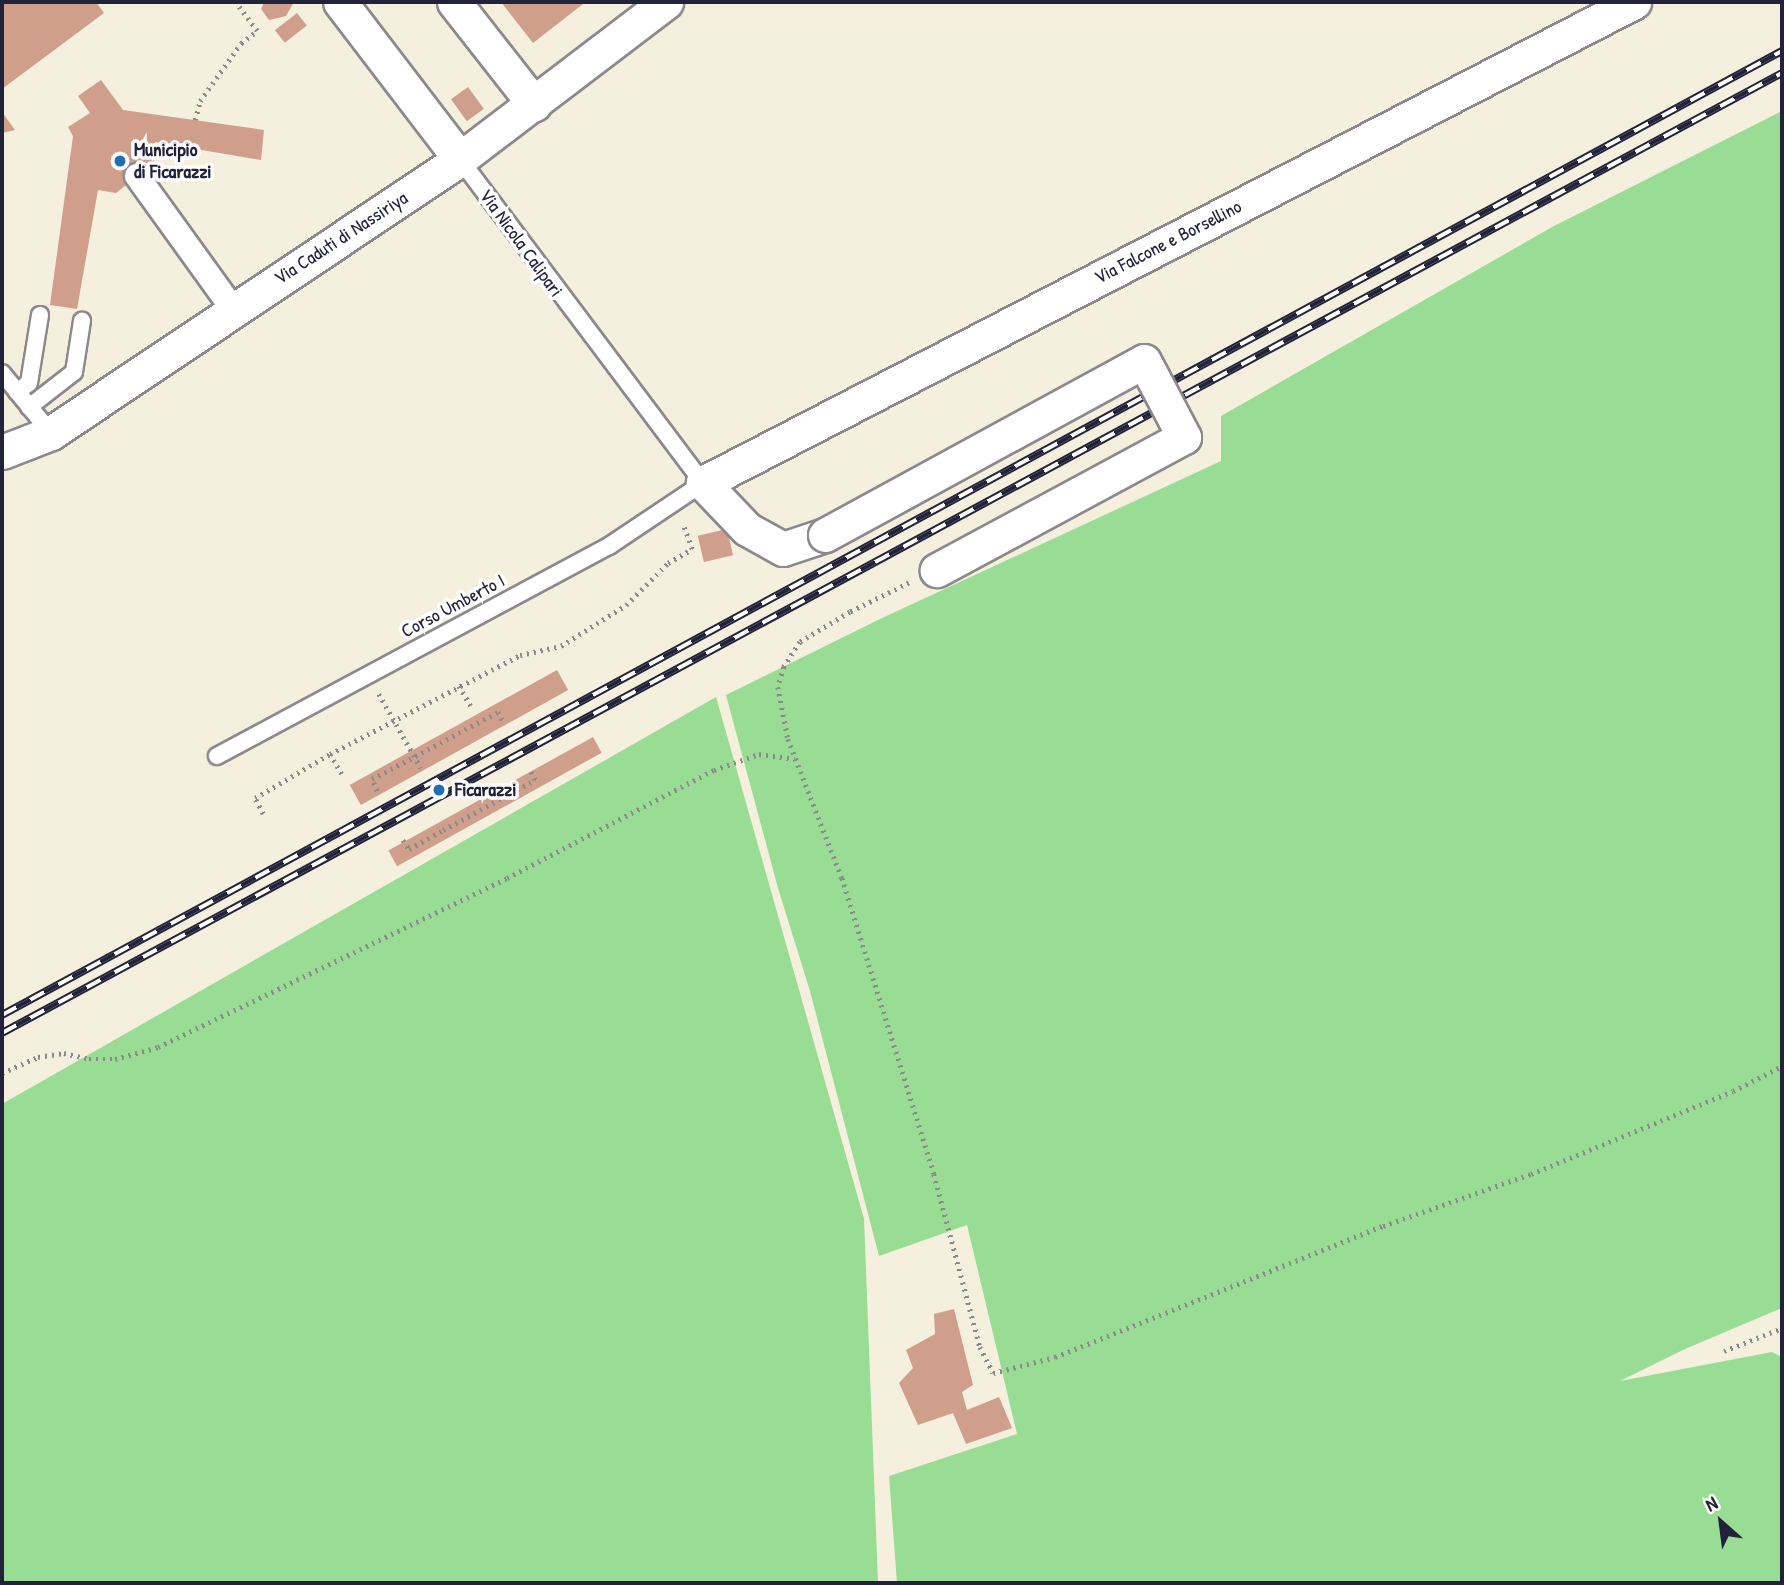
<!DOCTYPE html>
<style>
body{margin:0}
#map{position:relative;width:1784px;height:1585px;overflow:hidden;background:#f5efde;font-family:"Patrick Hand",sans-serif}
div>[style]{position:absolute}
.green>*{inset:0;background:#99dc94}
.building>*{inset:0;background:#cf9f8b;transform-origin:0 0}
.path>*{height:4.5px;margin-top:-2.25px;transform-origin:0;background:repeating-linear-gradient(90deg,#8c888c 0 2px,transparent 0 7px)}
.roads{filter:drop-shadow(2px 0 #8c888c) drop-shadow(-2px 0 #8c888c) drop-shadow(0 2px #8c888c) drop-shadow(0 -2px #8c888c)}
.service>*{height:16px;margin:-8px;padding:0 8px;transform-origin:8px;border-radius:8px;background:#fff}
.pedestrian>*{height:24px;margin:-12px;padding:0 12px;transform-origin:12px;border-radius:12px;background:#fff}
.minor>*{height:33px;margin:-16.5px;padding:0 16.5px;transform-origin:16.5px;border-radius:16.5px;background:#fff}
.rail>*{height:8px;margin-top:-4px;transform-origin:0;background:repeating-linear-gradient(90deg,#fff 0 16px,#22223b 0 32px);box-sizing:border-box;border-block:2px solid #22223b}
.bridges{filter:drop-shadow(2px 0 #8c888c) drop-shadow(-2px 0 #8c888c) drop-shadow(0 2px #8c888c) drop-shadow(0 -2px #8c888c)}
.minor-bridge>*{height:33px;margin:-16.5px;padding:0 16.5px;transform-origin:16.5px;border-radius:16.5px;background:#fff}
.dots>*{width:19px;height:19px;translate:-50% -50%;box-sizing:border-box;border:4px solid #fff;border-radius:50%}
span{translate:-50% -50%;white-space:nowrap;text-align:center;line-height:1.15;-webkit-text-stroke:7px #fff;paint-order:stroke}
.poi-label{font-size:19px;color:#22223b;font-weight:700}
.left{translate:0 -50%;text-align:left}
.street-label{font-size:19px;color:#22223b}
.frame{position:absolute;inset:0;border:4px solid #22223b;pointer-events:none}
.north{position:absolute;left:1686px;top:1487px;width:70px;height:70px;-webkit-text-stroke:5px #fff;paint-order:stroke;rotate:332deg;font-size:19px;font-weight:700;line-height:28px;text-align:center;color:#22223b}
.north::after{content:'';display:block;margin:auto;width:24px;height:32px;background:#22223b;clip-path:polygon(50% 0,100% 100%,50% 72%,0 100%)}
</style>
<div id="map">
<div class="green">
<div style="clip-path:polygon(1782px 111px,1782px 1308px,1685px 1349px,1620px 1381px,1772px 1352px,1782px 1357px,1782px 1583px,897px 1583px,889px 1476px,1017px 1434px,967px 1225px,879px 1256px,810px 991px,778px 888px,726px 695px,880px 619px,1221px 461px,1221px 416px,1554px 226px)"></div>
<div style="clip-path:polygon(716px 697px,864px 1219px,878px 1583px,2px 1583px,2px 1104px)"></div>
</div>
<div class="building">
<div style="clip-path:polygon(2px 2px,96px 2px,104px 13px,2px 89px)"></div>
<div style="clip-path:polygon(264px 2px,294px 2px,286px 16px,269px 20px,261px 9px)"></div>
<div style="clip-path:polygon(501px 2px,582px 2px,583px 4px,533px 43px)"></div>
<div style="left:297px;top:13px;width:16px;height:28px;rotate:52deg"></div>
<div style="clip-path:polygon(101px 80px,123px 110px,264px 130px,261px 160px,155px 142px,154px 163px,116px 193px,98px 190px,77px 309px,50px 305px,73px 136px,68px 127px,90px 113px,78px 96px)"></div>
<div style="left:468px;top:87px;width:27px;height:21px;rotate:54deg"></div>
<div style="clip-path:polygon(2px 112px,15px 130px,2px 133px)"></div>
<div style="left:727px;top:529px;width:27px;height:30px;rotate:77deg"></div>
<div style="left:557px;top:670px;width:23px;height:237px;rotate:61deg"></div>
<div style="left:593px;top:737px;width:18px;height:234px;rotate:61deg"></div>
<div style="clip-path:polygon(954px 1309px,973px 1385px,962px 1392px,967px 1410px,999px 1397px,1012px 1428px,966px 1444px,953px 1413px,918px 1425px,899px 1383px,913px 1368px,906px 1350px,935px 1334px,934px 1314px)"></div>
</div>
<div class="path">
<div style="left:195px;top:120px;width:20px;rotate:-75deg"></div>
<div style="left:200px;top:101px;width:71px;rotate:-54.7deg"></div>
<div style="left:241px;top:43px;width:20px;rotate:-37deg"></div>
<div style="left:257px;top:31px;width:36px;rotate:-127deg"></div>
<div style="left:909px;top:583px;width:66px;rotate:153.8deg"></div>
<div style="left:850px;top:612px;width:58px;rotate:149deg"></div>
<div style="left:800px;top:642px;width:30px;rotate:123deg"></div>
<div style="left:784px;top:667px;width:21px;rotate:107deg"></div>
<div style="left:778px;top:687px;width:53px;rotate:79.1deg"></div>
<div style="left:788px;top:739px;width:149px;rotate:68.8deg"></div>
<div style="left:842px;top:878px;width:310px;rotate:72.7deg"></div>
<div style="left:934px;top:1174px;width:179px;rotate:75.1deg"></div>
<div style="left:980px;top:1347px;width:29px;rotate:63deg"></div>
<div style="left:993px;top:1373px;width:64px;rotate:-14.5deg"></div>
<div style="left:1055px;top:1357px;width:353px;rotate:-21.8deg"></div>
<div style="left:1383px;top:1226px;width:157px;rotate:-19.4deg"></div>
<div style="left:1531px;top:1174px;width:218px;rotate:-22.3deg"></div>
<div style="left:1733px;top:1091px;width:55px;rotate:-27deg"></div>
<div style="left:459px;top:686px;width:23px;rotate:59deg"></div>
<div style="left:379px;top:694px;width:85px;rotate:60.4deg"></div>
<div style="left:330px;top:754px;width:23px;rotate:59deg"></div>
<div style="left:377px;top:791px;width:13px;rotate:-113deg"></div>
<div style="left:372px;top:779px;width:143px;rotate:-28deg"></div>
<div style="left:498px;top:712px;width:13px;rotate:61deg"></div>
<div style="left:263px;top:814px;width:18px;rotate:-117deg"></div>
<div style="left:255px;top:798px;width:87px;rotate:-30.4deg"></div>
<div style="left:330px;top:754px;width:214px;rotate:-27.5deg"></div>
<div style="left:520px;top:655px;width:42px;rotate:-12.4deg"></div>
<div style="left:561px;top:646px;width:77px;rotate:-32.2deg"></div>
<div style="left:626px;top:605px;width:59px;rotate:-45deg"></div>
<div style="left:668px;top:563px;width:28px;rotate:-30deg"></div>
<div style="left:692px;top:549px;width:27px;rotate:-110deg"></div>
<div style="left:403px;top:840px;width:11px;rotate:56deg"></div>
<div style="left:409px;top:849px;width:39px;rotate:-29deg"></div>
<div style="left:443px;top:830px;width:105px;rotate:-28.5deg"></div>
<div style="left:535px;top:780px;width:9px;rotate:-117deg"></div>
<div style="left:2px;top:1073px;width:39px;rotate:-24deg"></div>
<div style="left:38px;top:1057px;width:26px;rotate:-9deg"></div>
<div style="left:64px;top:1053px;width:26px;rotate:13deg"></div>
<div style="left:89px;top:1059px;width:26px"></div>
<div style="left:115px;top:1059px;width:45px;rotate:-15.6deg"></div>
<div style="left:158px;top:1047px;width:388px;rotate:-25.8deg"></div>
<div style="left:507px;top:878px;width:233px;rotate:-27.6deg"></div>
<div style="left:714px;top:770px;width:48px;rotate:-19.6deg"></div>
<div style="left:759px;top:754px;width:36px;rotate:8deg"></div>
<div style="left:1724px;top:1351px;width:62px;rotate:-21.6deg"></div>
</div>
<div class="roads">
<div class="service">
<div style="left:2px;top:373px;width:77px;rotate:50.8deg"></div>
<div style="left:17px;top:392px;width:15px;rotate:-37deg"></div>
<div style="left:29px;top:383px;width:69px;rotate:-80.8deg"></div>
<div style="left:29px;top:407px;width:57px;rotate:-37.9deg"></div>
<div style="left:74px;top:372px;width:52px;rotate:-81.1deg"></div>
<div style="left:217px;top:756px;width:445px;rotate:-28.2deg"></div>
<div style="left:609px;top:546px;width:113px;rotate:-33.8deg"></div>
<div style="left:703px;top:483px;width:405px;rotate:-126.9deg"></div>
</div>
<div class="pedestrian">
<div style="left:137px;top:176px;width:164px;rotate:54.2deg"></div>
</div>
<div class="minor">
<div style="left:340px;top:2px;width:198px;rotate:52.6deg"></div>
<div style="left:454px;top:2px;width:130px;rotate:51.9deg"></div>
<div style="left:2px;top:452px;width:53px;rotate:-21.2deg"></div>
<div style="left:51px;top:433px;width:492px;rotate:-33.8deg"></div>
<div style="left:460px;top:159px;width:259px;rotate:-37.3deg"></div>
<div style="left:825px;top:535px;width:44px;rotate:161.6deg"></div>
<div style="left:783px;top:549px;width:41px;rotate:-150.9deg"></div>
<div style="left:747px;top:529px;width:64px;rotate:-133.7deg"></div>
<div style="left:703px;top:483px;width:1048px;rotate:-27.32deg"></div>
</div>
</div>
<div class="rail">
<div style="left:2px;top:1015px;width:2024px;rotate:-28.44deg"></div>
<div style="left:2px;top:1033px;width:2022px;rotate:-28.34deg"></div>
</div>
<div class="bridges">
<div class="minor-bridge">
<div style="left:825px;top:535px;width:363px;rotate:-28.6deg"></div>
<div style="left:1144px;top:361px;width:86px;rotate:62.2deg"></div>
<div style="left:1184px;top:437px;width:281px;rotate:151.7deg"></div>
</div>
</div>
<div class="dots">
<div style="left:120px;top:161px;background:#1f6fb2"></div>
<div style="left:439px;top:790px;background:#1f6fb2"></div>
</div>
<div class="poi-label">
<span class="left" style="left:134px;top:161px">Municipio<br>di Ficarazzi</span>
<span class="left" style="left:455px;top:790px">Ficarazzi</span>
</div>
<div class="street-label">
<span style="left:341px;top:238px;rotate:-33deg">Via Caduti di Nassiriya</span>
<span style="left:1168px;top:242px;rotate:-27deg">Via Falcone e Borsellino</span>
<span style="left:521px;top:243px;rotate:54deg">Via Nicola Calipari</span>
<span style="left:453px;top:606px;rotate:-28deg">Corso Umberto I</span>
</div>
<div class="frame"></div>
<div class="north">N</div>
</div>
